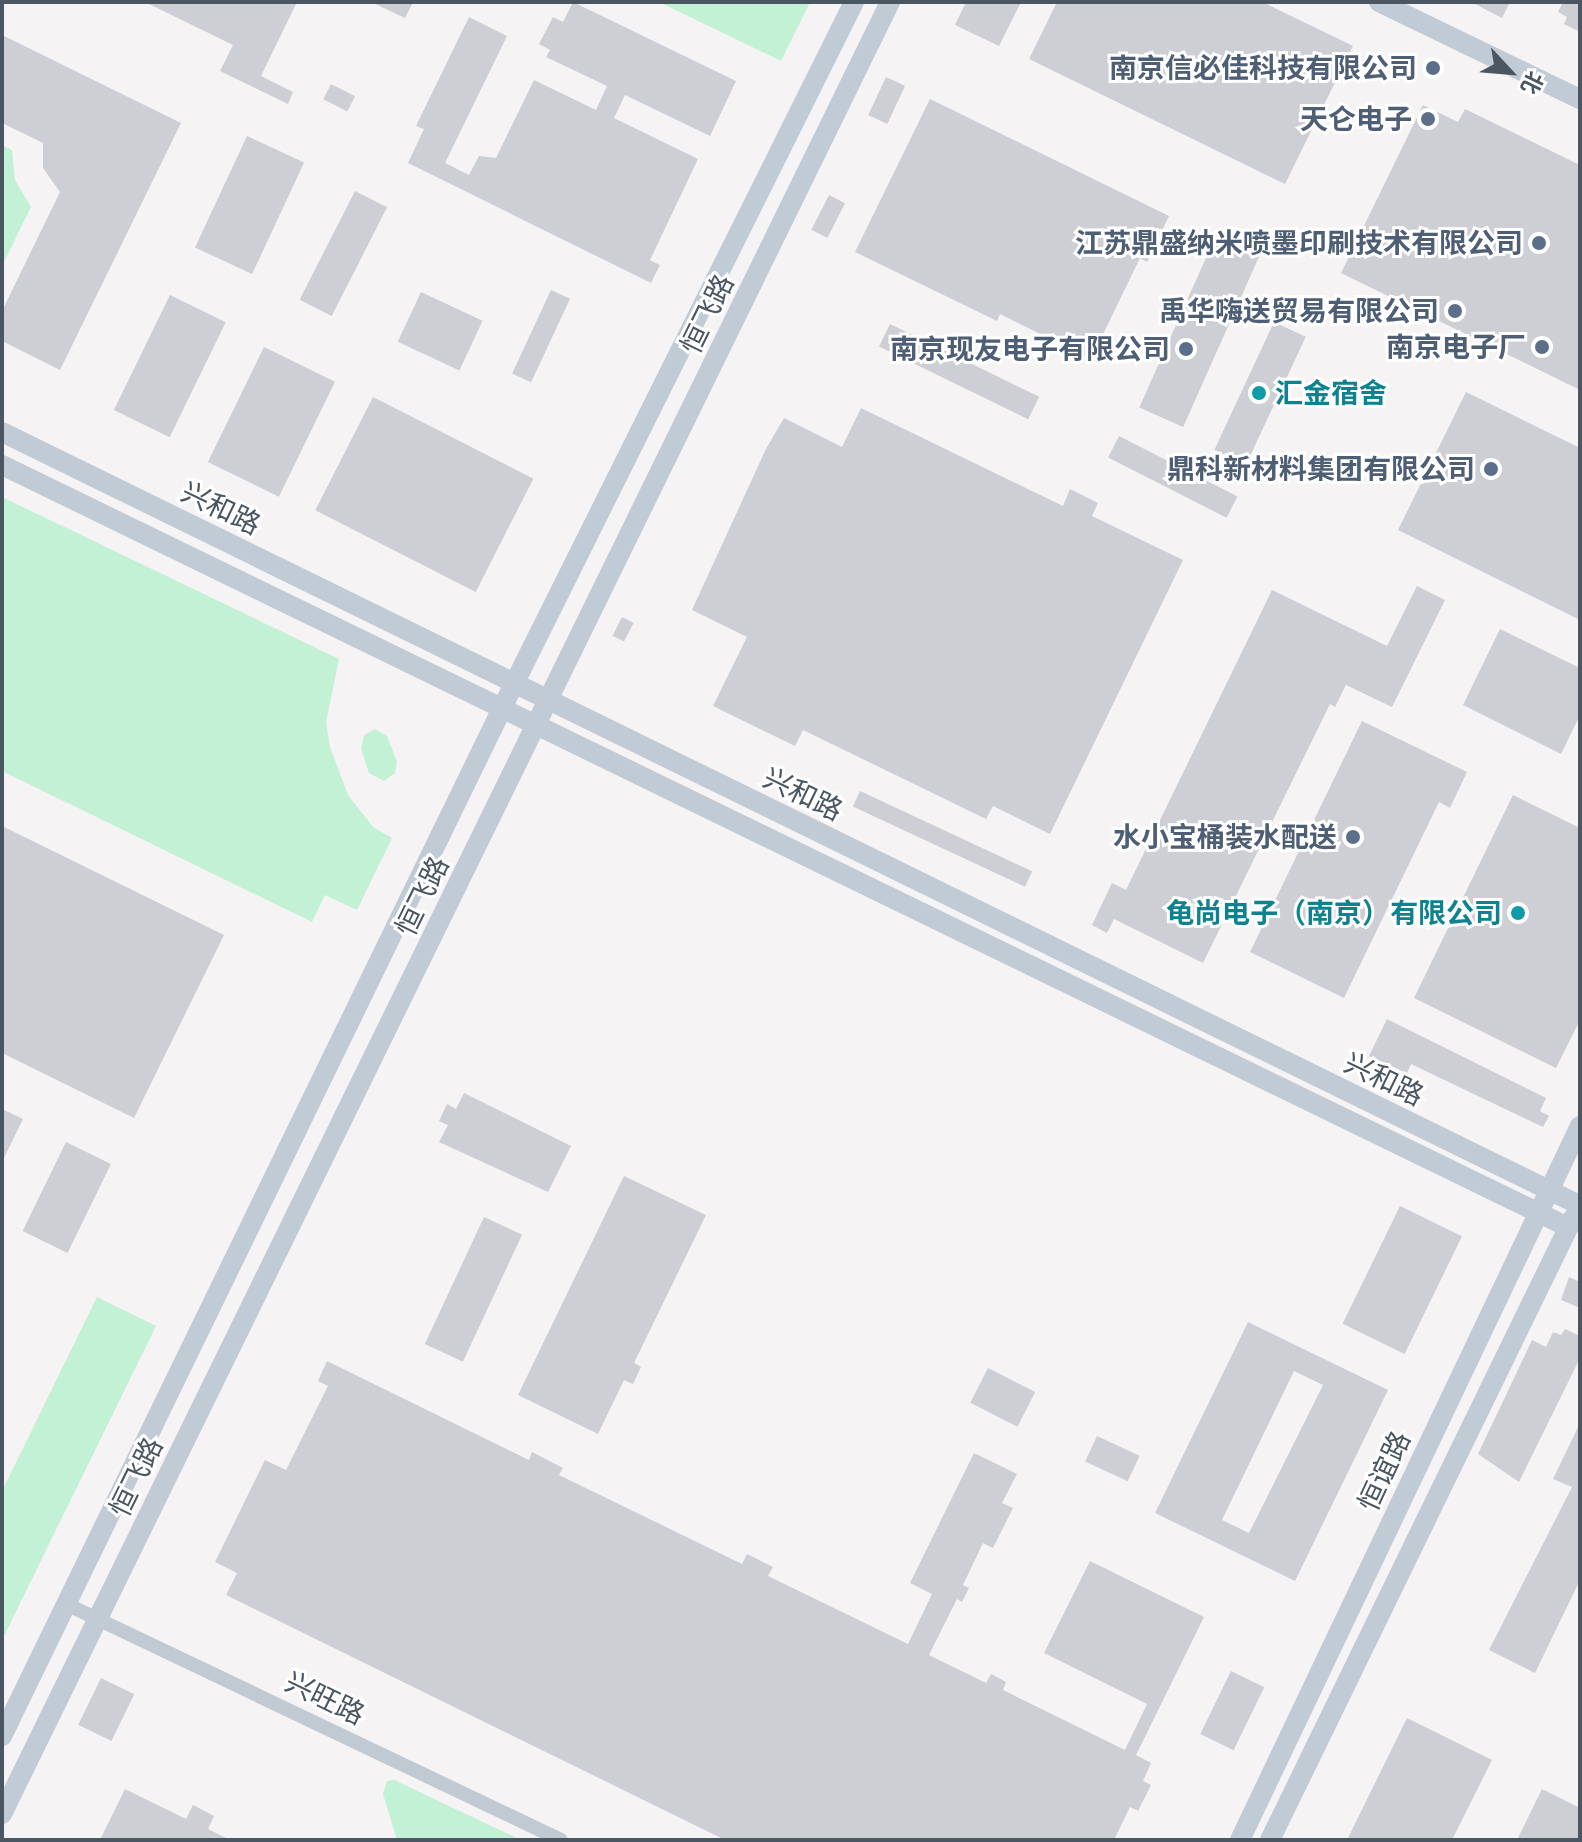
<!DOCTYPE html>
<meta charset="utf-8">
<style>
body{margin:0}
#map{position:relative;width:1582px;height:1842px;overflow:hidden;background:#f5f3f3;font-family:Cabin,"Noto Sans SC",sans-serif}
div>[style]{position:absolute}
.green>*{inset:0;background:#c3f1d5}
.building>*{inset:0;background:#cdcfd5;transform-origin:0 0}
.street>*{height:14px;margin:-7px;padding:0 7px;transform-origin:7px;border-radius:7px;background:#c1cad2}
.secondary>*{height:20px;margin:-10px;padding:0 10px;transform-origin:10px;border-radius:10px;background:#c1cbd6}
.dots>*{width:22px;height:22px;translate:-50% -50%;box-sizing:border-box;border:4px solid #fff;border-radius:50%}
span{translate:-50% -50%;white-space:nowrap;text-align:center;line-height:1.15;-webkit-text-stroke:6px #fff;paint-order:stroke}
.service-label{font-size:28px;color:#4e5e75;font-weight:700}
.right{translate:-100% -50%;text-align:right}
.street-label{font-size:28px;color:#4a5661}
.culture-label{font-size:28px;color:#0d838f;font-weight:700}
.left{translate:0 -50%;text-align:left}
.frame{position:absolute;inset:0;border:4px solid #4a5661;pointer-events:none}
.north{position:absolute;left:1470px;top:32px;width:80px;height:80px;-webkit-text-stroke:6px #fff;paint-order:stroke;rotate:116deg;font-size:22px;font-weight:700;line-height:32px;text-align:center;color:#4a5661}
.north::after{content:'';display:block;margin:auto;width:28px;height:36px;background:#4a5661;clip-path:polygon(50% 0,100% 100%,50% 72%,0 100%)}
</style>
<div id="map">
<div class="green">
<div style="clip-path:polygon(659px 2px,810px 2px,781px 61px)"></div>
<div style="clip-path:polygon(2px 145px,12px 150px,15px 180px,31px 207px,2px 266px)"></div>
<div style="clip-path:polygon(2px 497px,339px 659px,326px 722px,330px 747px,348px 795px,373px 827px,392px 838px,357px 910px,325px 895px,312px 922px,2px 771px)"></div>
<div style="clip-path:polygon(375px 729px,387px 736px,397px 762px,395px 773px,384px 781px,369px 773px,361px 749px,364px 735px)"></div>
<div style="clip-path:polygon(97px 1297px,156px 1326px,2px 1640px,2px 1491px)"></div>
<div style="clip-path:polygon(394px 1780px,521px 1840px,397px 1840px,383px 1794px,387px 1781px)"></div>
</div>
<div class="building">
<div style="clip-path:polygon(145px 2px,297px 2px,261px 76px,293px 92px,288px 104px,220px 71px,233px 45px)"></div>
<div style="clip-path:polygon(371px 2px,413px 2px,405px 18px)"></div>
<div style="clip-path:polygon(573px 2px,736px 81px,710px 136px,625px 95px,614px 118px,698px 159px,650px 260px,660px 265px,651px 283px,408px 163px,424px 129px,416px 126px,469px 17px,507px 36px,445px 163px,469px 175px,479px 156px,496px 158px,534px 80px,596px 110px,607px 86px,546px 57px,550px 50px,539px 44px,553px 17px,563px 22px)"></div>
<div style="clip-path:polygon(966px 2px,1021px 2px,999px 46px,955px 25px)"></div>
<div style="clip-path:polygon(1057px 2px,1262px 2px,1353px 46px,1285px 184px,1029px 59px)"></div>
<div style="clip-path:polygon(1471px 2px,1510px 2px,1502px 18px)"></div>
<div style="clip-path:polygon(1563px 2px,1580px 2px,1580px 32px,1564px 24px,1567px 17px,1558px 12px)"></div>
<div style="clip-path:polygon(2px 35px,181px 123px,60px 370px,2px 341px,2px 311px,60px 192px,43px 168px,43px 143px,2px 123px)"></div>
<div style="left:886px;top:77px;width:21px;height:42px;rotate:25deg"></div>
<div style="left:331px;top:84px;width:27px;height:17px;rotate:27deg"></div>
<div style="clip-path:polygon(930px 99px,1169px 216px,1147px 262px,1140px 258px,1091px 359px,1000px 314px,997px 321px,855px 252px)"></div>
<div style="clip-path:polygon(1423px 105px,1458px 122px,1465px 109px,1580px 165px,1580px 390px,1341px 273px)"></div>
<div style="left:247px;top:136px;width:63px;height:123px;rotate:25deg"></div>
<div style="left:355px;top:191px;width:36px;height:122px;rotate:27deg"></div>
<div style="left:829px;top:195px;width:18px;height:39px;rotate:27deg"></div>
<div style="left:1217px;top:233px;width:48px;height:191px;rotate:24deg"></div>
<div style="left:551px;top:290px;width:21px;height:92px;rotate:25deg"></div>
<div style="left:421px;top:292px;width:68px;height:55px;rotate:25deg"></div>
<div style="left:170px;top:295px;width:62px;height:128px;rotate:26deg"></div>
<div style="left:1274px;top:322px;width:35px;height:141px;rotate:25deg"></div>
<div style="left:890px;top:324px;width:166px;height:25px;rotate:26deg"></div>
<div style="left:264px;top:347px;width:79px;height:128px;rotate:26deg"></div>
<div style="clip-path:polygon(1466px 392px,1580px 448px,1580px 620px,1398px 530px)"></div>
<div style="left:373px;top:397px;width:180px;height:127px;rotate:27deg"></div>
<div style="clip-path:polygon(861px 408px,1063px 506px,1070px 489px,1098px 503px,1092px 516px,1183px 560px,1050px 834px,993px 806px,986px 819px,803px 730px,795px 746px,713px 706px,747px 637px,692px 610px,766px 449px,784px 418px,842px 447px)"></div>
<div style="left:1119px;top:436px;width:133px;height:24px;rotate:27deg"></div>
<div style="clip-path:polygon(1417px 586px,1445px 600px,1392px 707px,1346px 685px,1335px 707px,1330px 704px,1203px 963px,1114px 919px,1107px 933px,1092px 925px,1112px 883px,1126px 890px,1272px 590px,1387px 646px)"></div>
<div style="left:622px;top:617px;width:13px;height:21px;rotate:27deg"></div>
<div style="clip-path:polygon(1500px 629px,1580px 668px,1580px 715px,1561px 754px,1463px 705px)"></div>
<div style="clip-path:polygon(1362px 721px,1467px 772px,1450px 808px,1439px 802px,1344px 998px,1250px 952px)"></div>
<div style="left:860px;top:791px;width:190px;height:17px;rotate:25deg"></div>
<div style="clip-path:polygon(1513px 795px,1580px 828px,1580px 1020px,1556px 1068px,1414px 998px)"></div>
<div style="clip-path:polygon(2px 826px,224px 935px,134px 1118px,2px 1053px)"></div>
<div style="clip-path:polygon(1387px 1019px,1546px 1098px,1540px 1111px,1549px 1116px,1543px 1127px,1411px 1064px,1407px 1073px,1369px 1056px)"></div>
<div style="clip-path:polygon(464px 1093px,571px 1146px,548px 1192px,439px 1142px,448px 1125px,439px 1121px,447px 1104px,456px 1109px)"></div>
<div style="clip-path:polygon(2px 1109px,23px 1119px,2px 1162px)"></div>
<div style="left:66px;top:1142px;width:50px;height:99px;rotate:26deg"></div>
<div style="clip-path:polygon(624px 1176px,706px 1215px,634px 1363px,641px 1367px,633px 1384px,624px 1380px,598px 1434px,518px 1395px)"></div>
<div style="left:1400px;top:1206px;width:69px;height:131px;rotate:26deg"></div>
<div style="left:484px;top:1217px;width:42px;height:140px;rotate:25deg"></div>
<div style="clip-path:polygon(1569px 1277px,1580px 1282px,1580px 1308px,1561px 1300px)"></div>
<div style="clip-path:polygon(evenodd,1248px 1322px,1388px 1390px,1295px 1581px,1155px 1513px,1248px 1322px,1294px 1371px,1323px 1385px,1249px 1533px,1222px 1520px,1294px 1371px)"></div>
<div style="clip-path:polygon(1565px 1329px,1580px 1336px,1580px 1358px,1519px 1482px,1478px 1454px,1532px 1340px,1546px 1347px,1553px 1332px,1561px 1335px)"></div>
<div style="clip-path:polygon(327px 1361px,529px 1460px,532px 1452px,563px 1468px,559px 1475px,742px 1564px,747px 1554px,773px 1567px,768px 1576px,908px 1644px,932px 1594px,910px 1583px,974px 1453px,1017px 1474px,1002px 1503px,1013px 1508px,993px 1548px,983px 1543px,963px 1585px,969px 1588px,962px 1602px,957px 1599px,929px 1655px,986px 1683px,991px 1674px,1006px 1682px,1003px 1690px,1125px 1750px,1147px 1704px,1044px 1653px,1090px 1561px,1204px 1617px,1136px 1755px,1151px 1763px,1143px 1781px,1151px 1785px,1138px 1811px,1130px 1807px,1114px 1840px,725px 1840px,226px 1595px,237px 1573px,215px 1562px,265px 1460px,286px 1470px,328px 1386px,318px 1381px)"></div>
<div style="left:988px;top:1368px;width:53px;height:39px;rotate:27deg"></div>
<div style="clip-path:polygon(1580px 1423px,1580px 1580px,1535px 1673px,1489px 1650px,1572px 1487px,1553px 1479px)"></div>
<div style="left:1097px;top:1436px;width:47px;height:28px;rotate:25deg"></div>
<div style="left:1231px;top:1671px;width:37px;height:70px;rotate:26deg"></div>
<div style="left:101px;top:1678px;width:37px;height:52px;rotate:26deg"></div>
<div style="clip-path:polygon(1407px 1718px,1492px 1760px,1452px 1840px,1347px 1840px)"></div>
<div style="clip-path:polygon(125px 1789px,186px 1819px,193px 1805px,214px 1816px,208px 1829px,230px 1840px,100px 1840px)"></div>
<div style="clip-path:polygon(1542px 1789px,1580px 1808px,1580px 1840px,1517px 1840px)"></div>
</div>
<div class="street">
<div style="left:66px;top:1604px;width:548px;rotate:25.49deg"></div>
</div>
<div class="secondary">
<div style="left:1379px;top:2px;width:223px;rotate:25.8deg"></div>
<div style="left:2px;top:432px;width:1756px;rotate:26.11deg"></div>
<div style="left:2px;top:465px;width:1742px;rotate:25.95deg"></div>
<div style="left:2px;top:1736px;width:1170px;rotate:-64.05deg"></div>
<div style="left:514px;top:684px;width:762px;rotate:-63.5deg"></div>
<div style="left:2px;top:1814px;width:2018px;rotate:-63.89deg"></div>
<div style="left:1240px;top:1840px;width:791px;rotate:-64.54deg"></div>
<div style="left:1270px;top:1840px;width:692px;rotate:-64.03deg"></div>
</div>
<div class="dots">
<div style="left:1433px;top:68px;background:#5c6f8a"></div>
<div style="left:1428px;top:119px;background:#5c6f8a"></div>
<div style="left:1539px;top:243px;background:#5c6f8a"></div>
<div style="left:1455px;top:311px;background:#5c6f8a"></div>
<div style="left:1542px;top:347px;background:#5c6f8a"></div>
<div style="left:1186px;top:349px;background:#5c6f8a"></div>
<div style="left:1259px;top:393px;background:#0f9aa8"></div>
<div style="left:1491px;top:469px;background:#5c6f8a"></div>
<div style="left:1353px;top:837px;background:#5c6f8a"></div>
<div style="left:1518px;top:913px;background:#0f9aa8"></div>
</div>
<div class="service-label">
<span class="right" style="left:1417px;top:68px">南京信必佳科技有限公司</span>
<span class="right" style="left:1412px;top:119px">天仑电子</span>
<span class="right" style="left:1523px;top:243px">江苏鼎盛纳米喷墨印刷技术有限公司</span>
<span class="right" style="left:1439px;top:311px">禹华嗨送贸易有限公司</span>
<span class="right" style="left:1526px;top:347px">南京电子厂</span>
<span class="right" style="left:1170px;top:349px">南京现友电子有限公司</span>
<span class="right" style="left:1475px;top:469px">鼎科新材料集团有限公司</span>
<span class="right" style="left:1337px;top:837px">水小宝桶装水配送</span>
</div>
<div class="street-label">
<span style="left:707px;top:314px;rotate:-64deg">恒飞路</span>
<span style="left:221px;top:508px;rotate:26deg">兴和路</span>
<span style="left:803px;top:794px;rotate:26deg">兴和路</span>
<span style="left:422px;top:896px;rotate:-64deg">恒飞路</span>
<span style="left:1384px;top:1079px;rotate:26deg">兴和路</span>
<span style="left:1384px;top:1471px;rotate:-65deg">恒谊路</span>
<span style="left:136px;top:1477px;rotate:-64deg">恒飞路</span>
<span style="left:325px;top:1698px;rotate:26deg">兴旺路</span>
</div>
<div class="culture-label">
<span class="left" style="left:1275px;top:393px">汇金宿舍</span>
<span class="right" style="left:1502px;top:913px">龟尚电子（南京）有限公司</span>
</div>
<div class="frame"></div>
<div class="north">北</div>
</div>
